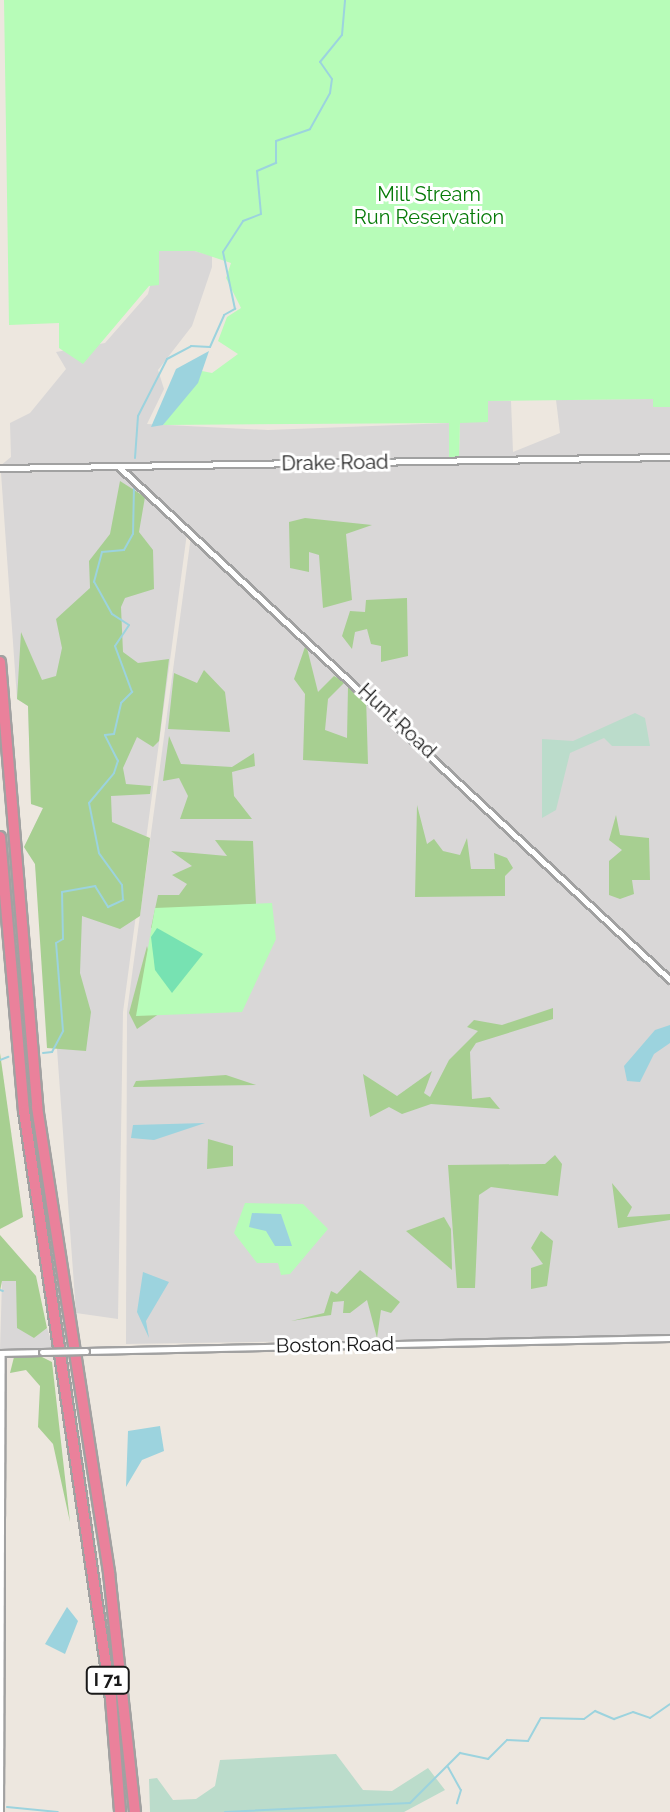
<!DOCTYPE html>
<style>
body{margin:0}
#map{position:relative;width:670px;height:1812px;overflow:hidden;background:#ede7df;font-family:Raleway,sans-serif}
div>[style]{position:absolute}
.residential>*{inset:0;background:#d9d7d7}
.forest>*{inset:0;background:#a7cf91}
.wetland>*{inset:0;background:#bbdccb}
.park>*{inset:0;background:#b7fcb8}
.pitch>*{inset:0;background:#77e2b2}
.water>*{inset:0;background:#9cd3de}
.stream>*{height:2px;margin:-1px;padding:0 1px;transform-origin:1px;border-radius:1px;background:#9cd3de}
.roads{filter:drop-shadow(2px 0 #a1a1a1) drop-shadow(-2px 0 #a1a1a1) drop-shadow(0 2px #a1a1a1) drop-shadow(0 -2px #a1a1a1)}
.minor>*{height:5px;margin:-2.5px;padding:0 2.5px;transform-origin:2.5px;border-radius:2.5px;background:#fff}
.highway>*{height:10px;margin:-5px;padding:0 5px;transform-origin:5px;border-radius:5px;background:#ea819b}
.bridges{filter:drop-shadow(2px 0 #a1a1a1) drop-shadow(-2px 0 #a1a1a1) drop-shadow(0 2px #a1a1a1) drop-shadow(0 -2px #a1a1a1)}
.minor-bridge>*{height:5px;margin:-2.5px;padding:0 2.5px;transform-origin:2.5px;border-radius:2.5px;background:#fff}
span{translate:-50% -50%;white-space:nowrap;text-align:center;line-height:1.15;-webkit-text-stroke:6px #fff;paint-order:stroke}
.shield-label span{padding:2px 6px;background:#fff;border:2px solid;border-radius:6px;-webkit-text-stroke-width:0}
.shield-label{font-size:18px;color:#1a1a1a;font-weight:700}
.park-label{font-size:20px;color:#067b08}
.street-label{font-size:20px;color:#1a1a1a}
</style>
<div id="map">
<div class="residential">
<div style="clip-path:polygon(159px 251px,195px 251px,212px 256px,212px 267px,192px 326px,158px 370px,164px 389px,147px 424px,268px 430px,450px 423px,449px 457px,0 466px,11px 457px,10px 423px,30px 413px,66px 369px,56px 352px,105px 343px,148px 294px)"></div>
<div style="clip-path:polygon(653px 399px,654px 407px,670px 407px,670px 454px,459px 457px,460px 423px,488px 401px,511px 401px,513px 452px,560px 433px,556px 400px)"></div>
<div style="clip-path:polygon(670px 458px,670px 977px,131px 475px,131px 469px,178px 467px)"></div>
<div style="clip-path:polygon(119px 470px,187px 533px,123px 1012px,118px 1319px,76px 1313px,57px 1049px,35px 864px,24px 847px,43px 808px,31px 804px,28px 706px,17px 699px,1px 473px)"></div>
<div style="clip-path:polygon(191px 536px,670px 982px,670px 1336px,126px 1344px,127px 1012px)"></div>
<div style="clip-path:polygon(16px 1280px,34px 1338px,47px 1328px,54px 1348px,0 1350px,2px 1281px)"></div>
</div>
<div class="forest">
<div style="clip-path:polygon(120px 481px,145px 497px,139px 532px,153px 550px,154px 589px,125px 598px,121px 607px,123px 652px,138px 663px,169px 659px,159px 741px,153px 747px,137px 737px,123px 768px,126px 784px,151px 786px,150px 794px,111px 796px,112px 822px,150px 838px,140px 916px,120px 929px,82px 916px,80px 973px,91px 1012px,86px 1051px,47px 1048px,35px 864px,24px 847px,43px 808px,31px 804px,28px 706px,17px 699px,21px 632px,42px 680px,56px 676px,62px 648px,56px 619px,90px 588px,89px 561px,110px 534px)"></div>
<div style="clip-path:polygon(305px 518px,372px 525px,346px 534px,352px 600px,323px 608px,319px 555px,309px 552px,309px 572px,290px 568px,289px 522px)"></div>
<div style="clip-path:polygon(407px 598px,408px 656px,381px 662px,381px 646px,371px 644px,367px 629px,355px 632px,352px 649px,342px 636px,350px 611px,365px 612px,366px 600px)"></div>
<div style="clip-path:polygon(306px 644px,318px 692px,334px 676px,345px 682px,328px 699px,325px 730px,347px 738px,348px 686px,366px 696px,368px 764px,303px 760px,305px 694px,294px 679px)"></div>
<div style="clip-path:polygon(204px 670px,225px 692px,230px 732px,168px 729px,174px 673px,197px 683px)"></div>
<div style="clip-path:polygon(169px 736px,181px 764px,232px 767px,254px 753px,255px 766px,232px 772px,234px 796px,252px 819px,180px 819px,188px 796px,179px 778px,163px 781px)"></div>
<div style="clip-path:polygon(417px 805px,427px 844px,434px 839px,443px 851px,460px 855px,467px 838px,471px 869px,495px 869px,494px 853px,507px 858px,513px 868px,505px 876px,505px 896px,415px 897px)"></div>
<div style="clip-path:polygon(616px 815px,620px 835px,649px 838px,650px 880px,632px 880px,634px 894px,620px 899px,609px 895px,609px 861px,622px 850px,609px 840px)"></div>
<div style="clip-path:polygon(215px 840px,253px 841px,256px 904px,218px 906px,151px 928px,158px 895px,179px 895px,187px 884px,172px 875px,192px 866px,171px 851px,227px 856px)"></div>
<div style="clip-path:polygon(147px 946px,163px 1011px,137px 1029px,129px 1013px)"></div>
<div style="clip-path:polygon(553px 1008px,553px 1019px,476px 1043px,470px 1052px,472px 1099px,490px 1097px,500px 1109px,431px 1104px,402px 1114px,389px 1107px,370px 1117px,363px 1074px,397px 1096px,432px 1071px,424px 1093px,430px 1097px,449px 1060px,478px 1031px,467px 1027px,474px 1020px,502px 1025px)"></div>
<div style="clip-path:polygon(0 1053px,23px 1217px,0 1229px)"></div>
<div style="clip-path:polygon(226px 1075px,256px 1085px,133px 1087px,136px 1081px)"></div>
<div style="clip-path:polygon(208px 1139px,233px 1146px,233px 1166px,207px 1169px)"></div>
<div style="clip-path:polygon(555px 1155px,562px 1164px,558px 1196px,491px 1187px,479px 1195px,475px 1288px,457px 1288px,448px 1165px,545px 1164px)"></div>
<div style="clip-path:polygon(612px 1183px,632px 1207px,627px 1217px,670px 1214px,670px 1220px,618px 1228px)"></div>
<div style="clip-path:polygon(444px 1217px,451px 1229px,452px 1270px,406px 1231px)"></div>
<div style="clip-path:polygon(541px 1231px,553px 1241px,547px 1286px,531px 1289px,531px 1268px,543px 1264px,531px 1248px)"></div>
<div style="clip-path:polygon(0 1235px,36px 1276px,47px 1328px,34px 1338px,17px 1328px,16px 1281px,2px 1281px,0 1291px)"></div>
<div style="clip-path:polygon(360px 1270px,400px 1302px,391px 1313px,381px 1310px,377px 1338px,367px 1300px,350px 1313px,343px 1313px,344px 1301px,333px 1302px,331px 1315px,291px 1321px,324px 1313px,331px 1291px,337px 1294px)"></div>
<div style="clip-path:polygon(40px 1356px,52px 1362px,70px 1522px,53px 1444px,38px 1427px,40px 1386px,26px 1370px,10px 1373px,14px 1357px)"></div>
</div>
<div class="wetland">
<div style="clip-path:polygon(635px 713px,645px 718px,650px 746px,612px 746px,604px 738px,570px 753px,556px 810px,542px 818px,542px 739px,573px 741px)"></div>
<div style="clip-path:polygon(336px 1754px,363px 1790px,392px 1791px,428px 1768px,445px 1790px,404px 1812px,150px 1812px,149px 1779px,157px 1778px,173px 1800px,196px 1799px,215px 1786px,220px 1760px)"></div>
</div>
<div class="park">
<div style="clip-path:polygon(4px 0,670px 0,670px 407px,653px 407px,653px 399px,488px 401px,488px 422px,460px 423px,459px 459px,449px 459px,449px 423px,163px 425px,202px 371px,212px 373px,238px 354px,218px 341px,227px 317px,241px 308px,226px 278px,231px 263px,195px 251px,159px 251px,159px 285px,149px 286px,83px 364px,59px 348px,59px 323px,9px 325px)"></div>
<div style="clip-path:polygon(272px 903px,276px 939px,242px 1012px,136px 1016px,155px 908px)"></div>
<div style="clip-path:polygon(245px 1203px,303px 1204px,328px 1229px,290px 1274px,281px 1275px,278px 1263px,257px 1263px,234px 1233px)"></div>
</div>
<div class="pitch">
<div style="clip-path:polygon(157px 928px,203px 954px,172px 993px,155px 970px,151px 937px)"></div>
</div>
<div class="water">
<div style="clip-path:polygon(209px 351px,198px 383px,163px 425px,151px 427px,176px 369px)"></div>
<div style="clip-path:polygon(670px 1025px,670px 1043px,654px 1054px,640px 1082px,627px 1081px,624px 1066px,655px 1030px)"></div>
<div style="clip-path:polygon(205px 1123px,154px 1140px,131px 1138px,133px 1125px)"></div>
<div style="clip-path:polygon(252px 1213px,281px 1214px,292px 1246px,275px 1246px,266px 1231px,249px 1227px)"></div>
<div style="clip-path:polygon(143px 1272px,169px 1282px,146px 1321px,149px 1338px,137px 1312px)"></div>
<div style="clip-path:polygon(160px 1426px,164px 1451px,142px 1460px,126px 1487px,128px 1431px)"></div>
<div style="clip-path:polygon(67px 1607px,78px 1621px,65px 1654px,45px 1644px)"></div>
</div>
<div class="stream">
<div style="left:135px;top:458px;width:42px;rotate:-85.9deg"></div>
<div style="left:138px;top:416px;width:64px;rotate:-63deg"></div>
<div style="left:167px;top:359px;width:27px;rotate:-28deg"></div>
<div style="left:191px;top:346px;width:19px;rotate:3deg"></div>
<div style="left:210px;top:347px;width:35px;rotate:-66deg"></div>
<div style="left:224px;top:315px;width:13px;rotate:-29deg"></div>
<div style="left:235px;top:309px;width:58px;rotate:-101.9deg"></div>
<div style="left:223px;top:252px;width:37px;rotate:-57deg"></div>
<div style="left:243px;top:221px;width:19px;rotate:-21deg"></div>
<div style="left:261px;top:214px;width:43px;rotate:-95.3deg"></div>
<div style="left:257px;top:171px;width:21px;rotate:-23deg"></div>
<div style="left:276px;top:163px;width:22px;rotate:-90deg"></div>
<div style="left:276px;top:141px;width:36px;rotate:-19deg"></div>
<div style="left:310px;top:129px;width:41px;rotate:-60.9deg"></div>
<div style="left:330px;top:93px;width:14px;rotate:-82deg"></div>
<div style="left:332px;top:79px;width:21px;rotate:-125deg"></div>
<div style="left:320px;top:62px;width:35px;rotate:-51deg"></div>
<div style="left:342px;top:35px;width:35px;rotate:-85deg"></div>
<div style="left:43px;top:1053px;width:9px;rotate:-6deg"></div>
<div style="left:52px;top:1052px;width:24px;rotate:-62deg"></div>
<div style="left:63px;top:1031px;width:88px;rotate:-94.5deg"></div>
<div style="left:56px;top:943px;width:8px;rotate:-30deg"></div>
<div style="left:63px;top:939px;width:47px;rotate:-91.2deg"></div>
<div style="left:62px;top:892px;width:34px;rotate:-10deg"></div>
<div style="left:95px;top:886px;width:25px;rotate:58deg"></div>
<div style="left:108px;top:907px;width:17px;rotate:-25deg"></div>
<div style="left:123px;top:900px;width:15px;rotate:-94deg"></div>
<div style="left:122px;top:885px;width:39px;rotate:-126deg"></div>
<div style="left:99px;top:853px;width:51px;rotate:-101.3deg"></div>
<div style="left:89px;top:803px;width:39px;rotate:-50deg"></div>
<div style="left:114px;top:773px;width:13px;rotate:-72deg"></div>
<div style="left:118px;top:761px;width:29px;rotate:-117deg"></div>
<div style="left:105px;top:735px;width:9px;rotate:-6deg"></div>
<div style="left:114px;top:734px;width:32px;rotate:-77deg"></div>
<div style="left:121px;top:703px;width:16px;rotate:-45deg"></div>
<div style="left:132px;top:692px;width:49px;rotate:-110.3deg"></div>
<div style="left:115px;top:646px;width:25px;rotate:-56deg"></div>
<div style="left:129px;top:625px;width:20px;rotate:-147deg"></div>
<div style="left:112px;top:614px;width:37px;rotate:-119deg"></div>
<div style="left:94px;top:582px;width:31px;rotate:-75deg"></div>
<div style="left:102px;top:552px;width:22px;rotate:-5deg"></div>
<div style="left:124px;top:550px;width:18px;rotate:-61deg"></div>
<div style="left:133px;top:534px;width:47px;rotate:-88.8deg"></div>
<div style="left:0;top:1060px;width:9px;rotate:-21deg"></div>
<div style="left:0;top:1290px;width:3px;rotate:18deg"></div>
<div style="left:448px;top:1767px;width:26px;rotate:61deg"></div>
<div style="left:461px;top:1790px;width:14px;rotate:107deg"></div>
<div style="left:7px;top:1807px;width:51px;rotate:5.6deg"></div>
<div style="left:225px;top:1812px;width:185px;rotate:-2.8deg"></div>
<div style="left:410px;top:1803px;width:71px;rotate:-45deg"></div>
<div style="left:460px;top:1753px;width:29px;rotate:12deg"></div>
<div style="left:488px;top:1759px;width:27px;rotate:-45deg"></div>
<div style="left:507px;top:1740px;width:21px;rotate:3deg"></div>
<div style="left:528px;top:1741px;width:26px;rotate:-61deg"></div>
<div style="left:541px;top:1718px;width:43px;rotate:1.3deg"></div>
<div style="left:584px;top:1719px;width:14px;rotate:-36deg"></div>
<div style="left:595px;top:1711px;width:21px;rotate:23deg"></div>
<div style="left:614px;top:1719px;width:20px;rotate:-20deg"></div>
<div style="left:633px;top:1712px;width:18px;rotate:19deg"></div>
<div style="left:650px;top:1718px;width:24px;rotate:-35deg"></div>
</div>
<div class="roads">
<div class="minor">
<div style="left:119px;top:467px;width:753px;rotate:42.95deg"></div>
<div style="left:0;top:468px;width:670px;rotate:-0.94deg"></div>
<div style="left:86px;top:1351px;width:584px;rotate:-1.28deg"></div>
<div style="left:0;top:1353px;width:42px;rotate:-1.4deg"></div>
<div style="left:0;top:1812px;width:459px;rotate:-89.8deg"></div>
</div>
<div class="highway">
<div style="left:0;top:662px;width:447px;rotate:85.2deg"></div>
<div style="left:37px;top:1107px;width:472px;rotate:81.2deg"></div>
<div style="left:109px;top:1573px;width:240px;rotate:83.8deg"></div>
<div style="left:0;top:837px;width:275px;rotate:85deg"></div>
<div style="left:24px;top:1111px;width:594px;rotate:81.58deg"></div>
<div style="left:111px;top:1699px;width:113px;rotate:85.4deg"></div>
</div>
</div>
<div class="bridges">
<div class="minor-bridge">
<div style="left:42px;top:1352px;width:44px;rotate:-1.3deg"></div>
</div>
</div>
<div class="shield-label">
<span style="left:108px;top:1680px">I 71</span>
</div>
<div class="park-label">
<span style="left:429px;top:206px">Mill Stream<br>Run Reservation</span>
</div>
<div class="street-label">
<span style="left:335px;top:463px;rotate:-1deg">Drake Road</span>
<span style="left:397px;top:721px;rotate:43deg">Hunt Road</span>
<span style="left:335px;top:1345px;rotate:-1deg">Boston Road</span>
</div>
</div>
